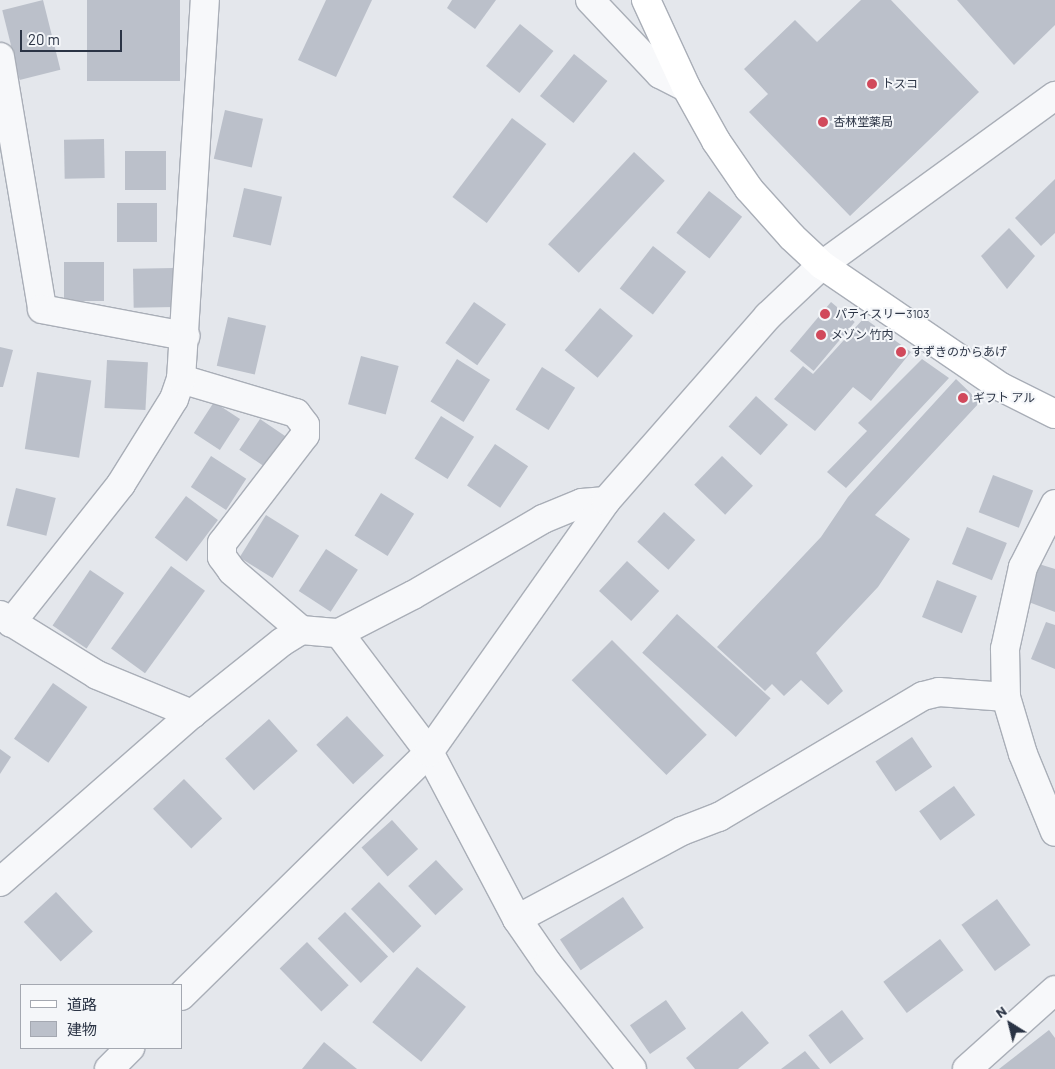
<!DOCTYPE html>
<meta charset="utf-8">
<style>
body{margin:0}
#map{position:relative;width:1055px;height:1069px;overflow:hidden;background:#e4e7ec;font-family:Barlow,"Noto Sans JP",sans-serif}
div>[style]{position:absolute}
.building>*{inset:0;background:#bbc0ca;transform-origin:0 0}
.roads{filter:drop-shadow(1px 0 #a9aeb7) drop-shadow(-1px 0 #a9aeb7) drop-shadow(0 1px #a9aeb7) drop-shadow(0 -1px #a9aeb7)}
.minor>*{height:28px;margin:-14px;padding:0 14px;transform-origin:14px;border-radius:14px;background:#f7f8fa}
.major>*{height:28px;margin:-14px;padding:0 14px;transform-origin:14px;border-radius:14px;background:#fff}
.dots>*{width:14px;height:14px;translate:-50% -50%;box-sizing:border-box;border:2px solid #f4f6f9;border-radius:50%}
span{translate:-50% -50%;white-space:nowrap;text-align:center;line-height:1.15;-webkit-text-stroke:4px #f4f6f9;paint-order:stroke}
.poi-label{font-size:12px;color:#2b3445}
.left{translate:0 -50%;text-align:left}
.legend{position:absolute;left:20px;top:984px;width:162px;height:65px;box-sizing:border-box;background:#f4f6f9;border:1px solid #a4a8b1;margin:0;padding:6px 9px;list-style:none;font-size:15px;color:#2b3445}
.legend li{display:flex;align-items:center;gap:10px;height:25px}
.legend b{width:25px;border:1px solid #a4a8b1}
.north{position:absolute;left:985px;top:999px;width:50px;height:50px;-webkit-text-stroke:4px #f4f6f9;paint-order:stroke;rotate:324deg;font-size:14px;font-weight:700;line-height:20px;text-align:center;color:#2b3445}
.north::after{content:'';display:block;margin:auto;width:18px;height:22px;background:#2b3445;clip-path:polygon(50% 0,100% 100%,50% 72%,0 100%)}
.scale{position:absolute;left:20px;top:30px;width:102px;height:22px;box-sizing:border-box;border:2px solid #2b3445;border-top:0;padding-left:6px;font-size:15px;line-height:18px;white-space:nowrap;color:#2b3445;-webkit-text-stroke:4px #f4f6f9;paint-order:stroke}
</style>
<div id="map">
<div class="building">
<div style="left:43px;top:0;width:72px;height:42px;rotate:76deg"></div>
<div style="left:87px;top:0;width:93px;height:81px"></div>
<div style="clip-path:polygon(326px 0,372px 0,336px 77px,298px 60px)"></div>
<div style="clip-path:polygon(452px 0,496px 0,475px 29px,447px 8px)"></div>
<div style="clip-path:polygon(861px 0,891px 0,979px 92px,850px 216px,749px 112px,768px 94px,744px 69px,795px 20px,817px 42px)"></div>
<div style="clip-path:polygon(957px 0,1055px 0,1055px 25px,1014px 65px)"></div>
<div style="left:520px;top:24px;width:43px;height:54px;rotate:39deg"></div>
<div style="left:574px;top:54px;width:43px;height:54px;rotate:39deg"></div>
<div style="left:225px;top:110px;width:39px;height:50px;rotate:13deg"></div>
<div style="left:512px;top:118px;width:43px;height:99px;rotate:37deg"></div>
<div style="left:104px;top:139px;width:39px;height:40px;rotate:89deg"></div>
<div style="left:166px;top:151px;width:39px;height:41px;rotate:90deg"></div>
<div style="left:634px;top:152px;width:42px;height:126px;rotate:43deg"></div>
<div style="clip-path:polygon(1055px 179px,1055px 233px,1041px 246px,1015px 218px)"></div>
<div style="left:244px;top:188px;width:39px;height:50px;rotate:13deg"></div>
<div style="left:709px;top:191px;width:42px;height:53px;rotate:38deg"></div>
<div style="left:117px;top:203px;width:40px;height:39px"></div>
<div style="clip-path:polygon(1009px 228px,1035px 256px,1007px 289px,981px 256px)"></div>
<div style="left:653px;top:246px;width:42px;height:54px;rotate:38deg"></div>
<div style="left:104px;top:262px;width:39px;height:40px;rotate:90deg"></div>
<div style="left:174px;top:268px;width:39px;height:41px;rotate:89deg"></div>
<div style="left:474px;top:302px;width:39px;height:50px;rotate:35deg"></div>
<div style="left:831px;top:302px;width:31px;height:64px;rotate:40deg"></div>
<div style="left:600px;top:308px;width:43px;height:55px;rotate:40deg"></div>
<div style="left:228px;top:317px;width:39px;height:50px;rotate:13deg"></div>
<div style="clip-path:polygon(864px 318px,911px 352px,871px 401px,853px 387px,815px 431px,774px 399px,803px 366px,813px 374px)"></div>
<div style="clip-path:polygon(0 347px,13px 350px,3px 387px,0 387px)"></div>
<div style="left:361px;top:356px;width:39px;height:50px;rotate:15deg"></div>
<div style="left:457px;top:359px;width:39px;height:50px;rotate:32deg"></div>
<div style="clip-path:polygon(922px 359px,949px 378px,846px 488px,827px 472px,867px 431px,858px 423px)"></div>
<div style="left:107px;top:360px;width:41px;height:48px;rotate:3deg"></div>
<div style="left:542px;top:367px;width:39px;height:50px;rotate:32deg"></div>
<div style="left:37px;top:372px;width:55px;height:78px;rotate:9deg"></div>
<div style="clip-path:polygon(956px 379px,980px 402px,875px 515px,910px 539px,878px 587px,816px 653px,843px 691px,828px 705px,801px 680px,784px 696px,772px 684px,765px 691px,717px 647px,821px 537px,848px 497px)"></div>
<div style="left:756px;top:396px;width:43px;height:41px;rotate:42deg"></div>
<div style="left:214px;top:402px;width:31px;height:37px;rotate:33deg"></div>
<div style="left:441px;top:416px;width:39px;height:50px;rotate:32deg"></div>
<div style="left:260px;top:419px;width:32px;height:37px;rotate:34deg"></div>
<div style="left:495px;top:444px;width:40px;height:50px;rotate:34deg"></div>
<div style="left:211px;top:456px;width:42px;height:37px;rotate:33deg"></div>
<div style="left:722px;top:456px;width:43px;height:40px;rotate:44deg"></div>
<div style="left:993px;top:475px;width:43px;height:40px;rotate:21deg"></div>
<div style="left:16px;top:488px;width:41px;height:39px;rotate:14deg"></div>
<div style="left:381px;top:493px;width:39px;height:50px;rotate:32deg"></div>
<div style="left:186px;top:496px;width:40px;height:52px;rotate:37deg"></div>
<div style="left:664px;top:512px;width:42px;height:40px;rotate:42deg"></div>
<div style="left:266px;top:515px;width:39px;height:50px;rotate:32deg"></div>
<div style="left:967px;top:527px;width:43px;height:40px;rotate:22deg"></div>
<div style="left:326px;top:549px;width:38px;height:50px;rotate:33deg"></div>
<div style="left:627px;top:561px;width:44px;height:41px;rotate:43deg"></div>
<div style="clip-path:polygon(1039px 564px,1055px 569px,1055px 612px,1026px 601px)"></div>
<div style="left:171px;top:566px;width:42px;height:102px;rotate:36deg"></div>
<div style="left:90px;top:570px;width:41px;height:67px;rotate:34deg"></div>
<div style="left:937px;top:580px;width:43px;height:40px;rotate:22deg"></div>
<div style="left:677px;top:614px;width:126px;height:52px;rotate:42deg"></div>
<div style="clip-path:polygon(1046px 622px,1055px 625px,1055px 669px,1031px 659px)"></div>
<div style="left:612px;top:640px;width:134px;height:57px;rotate:45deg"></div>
<div style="left:53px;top:683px;width:42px;height:68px;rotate:35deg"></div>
<div style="left:347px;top:716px;width:54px;height:42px;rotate:47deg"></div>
<div style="left:269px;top:719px;width:43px;height:59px;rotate:48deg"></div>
<div style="left:912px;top:737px;width:36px;height:44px;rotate:56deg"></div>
<div style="clip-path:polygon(0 749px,11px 757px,0 774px)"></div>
<div style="left:184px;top:779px;width:55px;height:43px;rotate:46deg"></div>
<div style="left:954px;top:786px;width:36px;height:43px;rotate:54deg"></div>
<div style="left:392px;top:820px;width:39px;height:41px;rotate:48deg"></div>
<div style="left:436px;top:860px;width:40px;height:38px;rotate:47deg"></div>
<div style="left:379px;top:882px;width:61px;height:39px;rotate:46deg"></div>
<div style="left:56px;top:892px;width:54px;height:44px;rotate:47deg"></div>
<div style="left:623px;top:897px;width:37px;height:76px;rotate:56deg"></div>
<div style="left:997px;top:899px;width:57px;height:44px;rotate:54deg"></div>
<div style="left:345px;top:912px;width:62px;height:38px;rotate:46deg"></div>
<div style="left:940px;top:939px;width:39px;height:71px;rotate:53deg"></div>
<div style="left:307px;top:942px;width:60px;height:38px;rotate:46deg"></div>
<div style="left:417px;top:967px;width:63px;height:71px;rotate:39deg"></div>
<div style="left:666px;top:1000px;width:35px;height:44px;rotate:55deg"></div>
<div style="left:842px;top:1010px;width:36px;height:42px;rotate:53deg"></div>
<div style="clip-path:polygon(742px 1011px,769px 1043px,738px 1069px,695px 1069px,686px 1058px)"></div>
<div style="clip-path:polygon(1049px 1030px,1055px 1038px,1055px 1069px,999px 1069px)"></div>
<div style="clip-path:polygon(324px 1042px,357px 1069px,302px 1069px)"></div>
<div style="clip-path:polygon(805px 1051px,820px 1069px,781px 1069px)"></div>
</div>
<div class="roads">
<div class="minor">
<div style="left:590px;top:0;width:102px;rotate:46.6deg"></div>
<div style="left:660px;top:74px;width:29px;rotate:27deg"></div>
<div style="left:0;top:57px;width:255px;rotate:80.5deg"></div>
<div style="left:42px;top:309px;width:146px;rotate:10.7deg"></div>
<div style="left:181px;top:379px;width:120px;rotate:16.5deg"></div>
<div style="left:296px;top:413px;width:15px;rotate:53deg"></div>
<div style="left:305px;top:425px;width:10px;rotate:90deg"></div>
<div style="left:305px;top:435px;width:136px;rotate:127.5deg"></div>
<div style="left:222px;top:543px;width:14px;rotate:90deg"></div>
<div style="left:222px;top:557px;width:17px;rotate:54deg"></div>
<div style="left:232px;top:571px;width:91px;rotate:40.5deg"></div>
<div style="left:1055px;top:504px;width:71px;rotate:116.9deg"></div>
<div style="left:1023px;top:567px;width:84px;rotate:102.4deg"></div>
<div style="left:1005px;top:649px;width:48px;rotate:88.8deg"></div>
<div style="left:1006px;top:697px;width:59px;rotate:73.4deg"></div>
<div style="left:1023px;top:754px;width:84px;rotate:67.7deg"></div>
<div style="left:0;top:615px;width:114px;rotate:31.7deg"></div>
<div style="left:97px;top:675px;width:103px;rotate:22.3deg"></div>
<div style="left:11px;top:623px;width:177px;rotate:-51.6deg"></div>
<div style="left:121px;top:484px;width:100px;rotate:-58.1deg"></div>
<div style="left:174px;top:399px;width:21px;rotate:-71deg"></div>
<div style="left:181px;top:379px;width:380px;rotate:-86.4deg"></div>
<div style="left:339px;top:633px;width:83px;rotate:-27.2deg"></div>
<div style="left:413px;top:595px;width:151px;rotate:-30.3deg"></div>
<div style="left:543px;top:519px;width:42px;rotate:-22.3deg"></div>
<div style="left:582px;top:503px;width:24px;rotate:-5deg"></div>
<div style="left:0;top:882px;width:255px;rotate:-41.2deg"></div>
<div style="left:192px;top:714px;width:115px;rotate:-38.7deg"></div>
<div style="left:282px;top:642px;width:22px;rotate:-32deg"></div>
<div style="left:301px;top:630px;width:38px;rotate:5deg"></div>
<div style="left:339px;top:633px;width:149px;rotate:52.9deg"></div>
<div style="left:429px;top:752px;width:189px;rotate:62.2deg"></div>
<div style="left:517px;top:919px;width:55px;rotate:55.4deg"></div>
<div style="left:548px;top:964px;width:134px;rotate:51.3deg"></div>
<div style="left:517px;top:919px;width:187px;rotate:-28.1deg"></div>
<div style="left:682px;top:831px;width:40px;rotate:-21deg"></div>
<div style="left:719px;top:817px;width:237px;rotate:-30.7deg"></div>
<div style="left:923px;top:696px;width:16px;rotate:-14deg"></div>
<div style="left:939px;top:692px;width:67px;rotate:4.3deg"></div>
<div style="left:181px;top:996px;width:348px;rotate:-44.5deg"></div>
<div style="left:429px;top:752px;width:307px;rotate:-54.8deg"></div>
<div style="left:606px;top:501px;width:246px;rotate:-48.8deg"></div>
<div style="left:768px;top:316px;width:74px;rotate:-43.4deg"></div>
<div style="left:822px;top:265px;width:288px;rotate:-36deg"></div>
<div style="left:109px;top:1069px;width:30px;rotate:-45deg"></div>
<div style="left:967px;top:1069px;width:118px;rotate:-41.9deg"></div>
</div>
<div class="major">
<div style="left:646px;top:0;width:96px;rotate:65.3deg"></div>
<div style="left:686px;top:87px;width:62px;rotate:60.9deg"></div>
<div style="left:716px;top:141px;width:58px;rotate:55.5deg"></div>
<div style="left:749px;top:189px;width:64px;rotate:48.1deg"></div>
<div style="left:792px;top:237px;width:41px;rotate:43deg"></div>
<div style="left:822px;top:265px;width:217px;rotate:34.3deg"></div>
<div style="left:1001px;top:387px;width:60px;rotate:26.6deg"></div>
</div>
</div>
<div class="dots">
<div style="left:872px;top:84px;background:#d1495b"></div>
<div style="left:823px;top:122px;background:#d1495b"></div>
<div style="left:825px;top:314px;background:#d1495b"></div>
<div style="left:821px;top:335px;background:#d1495b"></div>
<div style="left:901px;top:352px;background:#d1495b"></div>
<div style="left:963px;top:398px;background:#d1495b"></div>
</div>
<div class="poi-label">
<span class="left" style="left:882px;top:84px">トスコ</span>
<span class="left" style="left:833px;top:122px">杏林堂薬局</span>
<span class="left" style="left:835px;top:314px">パティスリー3103</span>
<span class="left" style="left:831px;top:335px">メゾン 竹内</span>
<span class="left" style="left:911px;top:352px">すずきのからあげ</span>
<span class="left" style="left:973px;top:398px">ギフト アル</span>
</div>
<ul class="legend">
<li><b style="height:6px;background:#fff"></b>道路</li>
<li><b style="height:14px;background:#bbc0ca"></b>建物</li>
</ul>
<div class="north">N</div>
<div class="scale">20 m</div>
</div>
